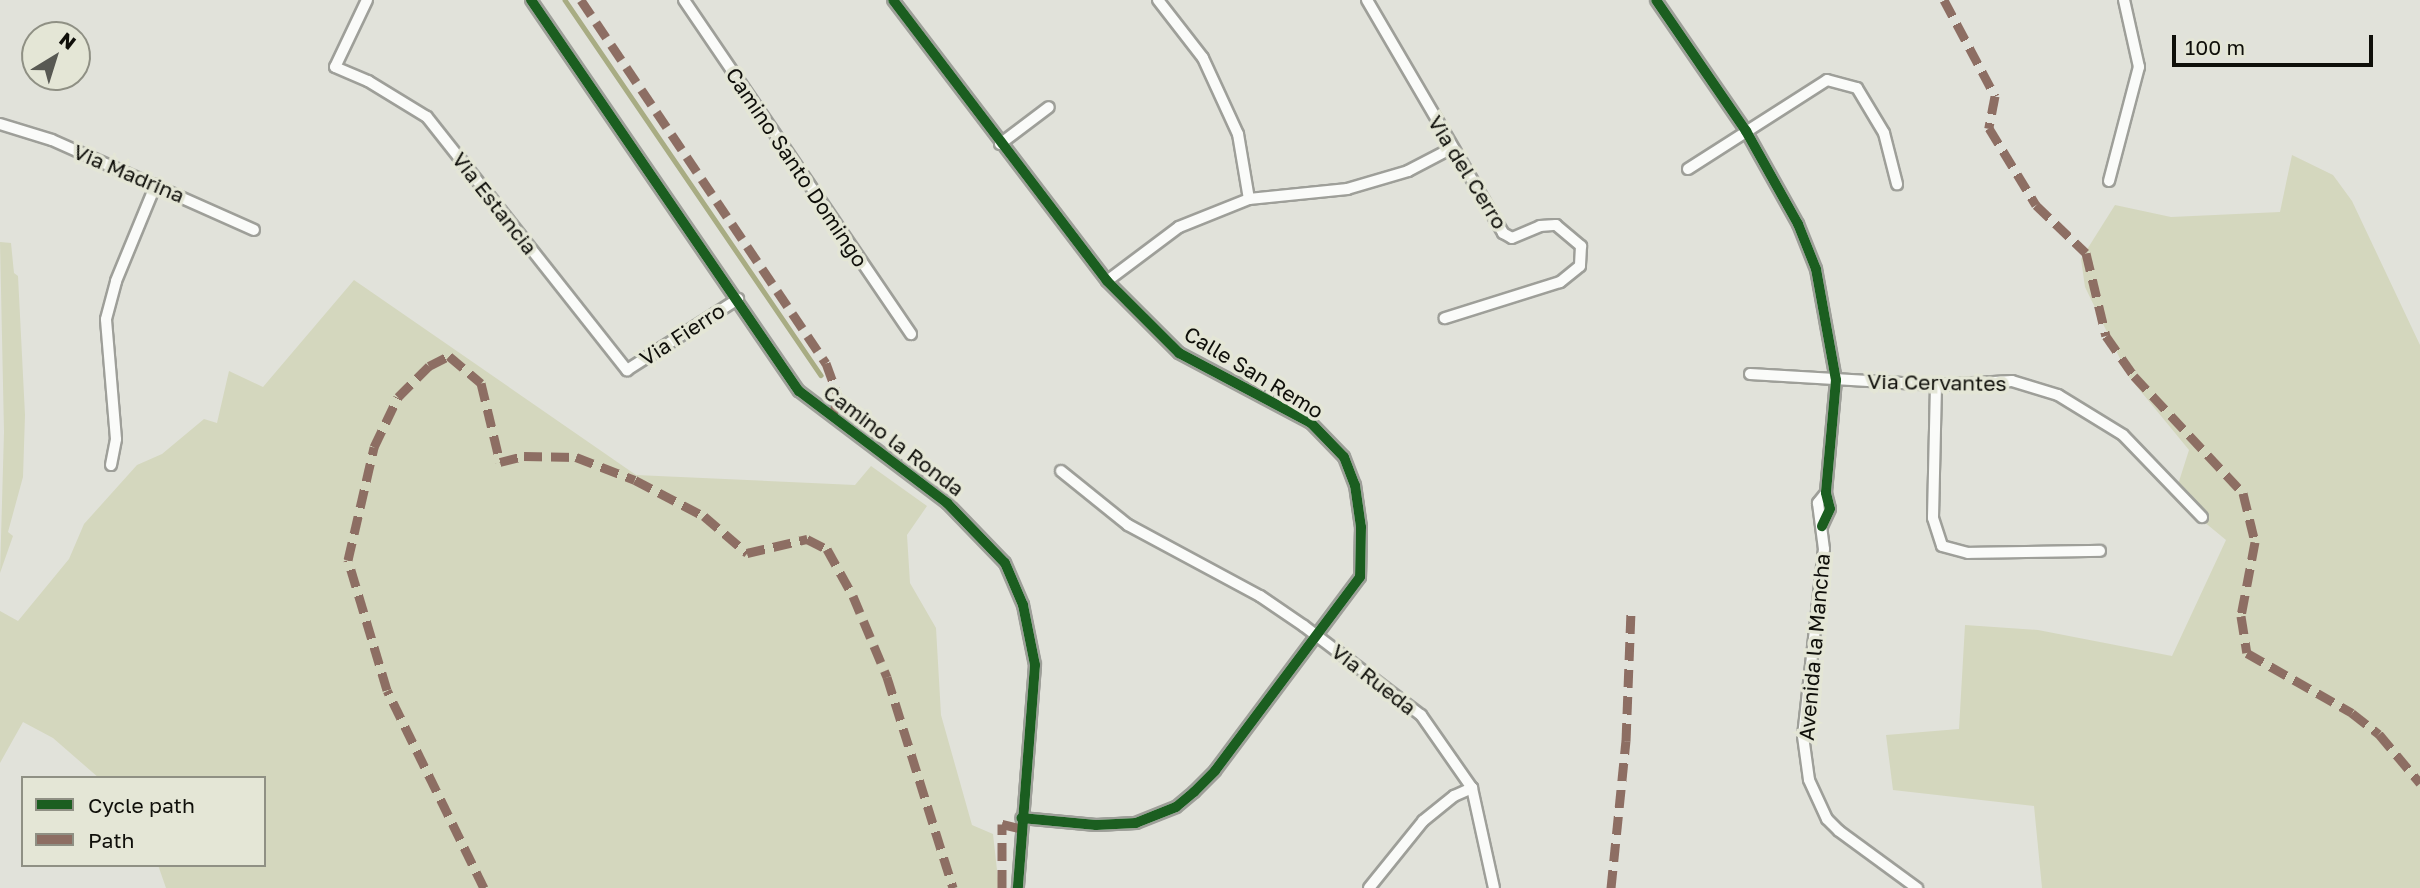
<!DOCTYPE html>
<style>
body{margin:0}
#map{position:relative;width:2420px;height:888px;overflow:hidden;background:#e1e2da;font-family:"Golos Text",sans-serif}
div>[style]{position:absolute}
.green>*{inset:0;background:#d4d7be}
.stream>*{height:4.5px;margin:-2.25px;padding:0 2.25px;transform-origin:2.25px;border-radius:2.25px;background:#a8ac83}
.roads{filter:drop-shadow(2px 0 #9e9f99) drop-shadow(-2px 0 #9e9f99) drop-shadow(0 2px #9e9f99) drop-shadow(0 -2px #9e9f99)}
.minor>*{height:10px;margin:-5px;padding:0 5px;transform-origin:5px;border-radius:5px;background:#fafbf9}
.quiet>*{height:9px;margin-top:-4.5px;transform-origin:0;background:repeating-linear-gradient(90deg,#8d6e63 0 18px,transparent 0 27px)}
.cycleway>*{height:10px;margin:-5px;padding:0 5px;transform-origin:5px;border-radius:5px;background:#1b5e20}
span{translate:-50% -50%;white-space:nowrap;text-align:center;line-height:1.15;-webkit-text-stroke:7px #e4e6d6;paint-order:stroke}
.street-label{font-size:21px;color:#0f0f0a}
.legend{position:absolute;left:21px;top:776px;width:245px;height:91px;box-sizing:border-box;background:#e4e6d6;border:2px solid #8f9084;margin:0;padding:9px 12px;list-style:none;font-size:21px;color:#0f0f0a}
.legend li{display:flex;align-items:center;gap:14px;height:35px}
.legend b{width:35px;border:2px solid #8f9084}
.north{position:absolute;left:21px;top:21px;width:70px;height:70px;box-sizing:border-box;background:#e4e6d6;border:2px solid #8f9084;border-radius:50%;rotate:38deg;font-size:19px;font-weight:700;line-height:28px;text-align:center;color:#0f0f0a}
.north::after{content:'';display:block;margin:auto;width:24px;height:32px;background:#585953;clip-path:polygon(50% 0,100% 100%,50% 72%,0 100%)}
.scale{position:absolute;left:2172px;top:35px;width:201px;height:32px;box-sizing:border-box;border:4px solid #0f0f0a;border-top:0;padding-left:9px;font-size:21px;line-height:24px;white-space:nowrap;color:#0f0f0a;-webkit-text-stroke:5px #e4e6d6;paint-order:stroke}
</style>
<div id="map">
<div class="green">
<div style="clip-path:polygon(2292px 155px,2333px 175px,2352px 201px,2420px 345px,2420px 888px,2042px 888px,2034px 806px,1893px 790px,1886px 735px,1959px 729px,1965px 625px,2038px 630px,2172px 656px,2226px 540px,2174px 497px,2189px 450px,2129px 377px,2085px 287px,2081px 259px,2115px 205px,2171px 217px,2280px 212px)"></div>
<div style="clip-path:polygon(0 242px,11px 243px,14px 273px,18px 276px,25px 415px,23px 477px,8px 532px,13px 536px,0 573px,4px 432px)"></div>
<div style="clip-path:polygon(354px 280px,636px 475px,855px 485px,871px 466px,927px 506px,907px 535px,910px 583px,936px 628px,941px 715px,972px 825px,993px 834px,999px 888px,166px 888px,158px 865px,264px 865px,264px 778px,99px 778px,53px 738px,23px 722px,0 763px,0 611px,18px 621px,69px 559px,84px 524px,137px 465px,162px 454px,204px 419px,217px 423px,229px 371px,263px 387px)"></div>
</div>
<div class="stream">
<div style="left:565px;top:0;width:454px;rotate:55.7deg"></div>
</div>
<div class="roads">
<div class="minor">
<div style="left:367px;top:0;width:74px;rotate:115.5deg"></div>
<div style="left:335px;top:67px;width:36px;rotate:23deg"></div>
<div style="left:368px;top:81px;width:69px;rotate:31.4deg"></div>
<div style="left:427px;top:117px;width:323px;rotate:51.7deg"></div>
<div style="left:627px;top:370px;width:132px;rotate:-32.6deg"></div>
<div style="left:531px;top:0;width:474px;rotate:55.6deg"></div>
<div style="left:799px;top:391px;width:186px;rotate:37.1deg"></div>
<div style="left:947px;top:503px;width:83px;rotate:46deg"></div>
<div style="left:1005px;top:563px;width:46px;rotate:66.8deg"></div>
<div style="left:1023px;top:605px;width:61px;rotate:78.7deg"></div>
<div style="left:1035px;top:665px;width:224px;rotate:94.4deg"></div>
<div style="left:684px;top:0;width:404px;rotate:55.8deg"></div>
<div style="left:893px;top:0;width:353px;rotate:52.7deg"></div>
<div style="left:1107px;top:281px;width:102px;rotate:45deg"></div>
<div style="left:1179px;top:353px;width:149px;rotate:27.9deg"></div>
<div style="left:1311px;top:423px;width:47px;rotate:45.9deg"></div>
<div style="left:1344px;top:457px;width:30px;rotate:69deg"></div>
<div style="left:1355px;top:485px;width:42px;rotate:81.9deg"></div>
<div style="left:1361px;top:527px;width:50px;rotate:91.1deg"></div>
<div style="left:1360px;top:577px;width:242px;rotate:126.8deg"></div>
<div style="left:1215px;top:771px;width:30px;rotate:135deg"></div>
<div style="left:1194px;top:792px;width:23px;rotate:140deg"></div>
<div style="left:1176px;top:807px;width:43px;rotate:158.2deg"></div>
<div style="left:1136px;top:823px;width:40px;rotate:177.1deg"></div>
<div style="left:1096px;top:825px;width:75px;rotate:-174.7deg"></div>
<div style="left:1158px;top:0;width:73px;rotate:52.2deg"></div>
<div style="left:1203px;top:58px;width:84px;rotate:65.3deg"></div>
<div style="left:1238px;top:134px;width:66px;rotate:80.4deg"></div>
<div style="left:1367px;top:0;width:270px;rotate:59.7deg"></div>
<div style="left:1503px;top:233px;width:10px;rotate:29deg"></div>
<div style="left:1512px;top:238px;width:30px;rotate:-23deg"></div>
<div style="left:1540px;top:226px;width:16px;rotate:-4deg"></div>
<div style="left:1556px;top:225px;width:33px;rotate:40deg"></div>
<div style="left:1581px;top:246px;width:20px;rotate:93deg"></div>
<div style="left:1580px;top:266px;width:26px;rotate:141deg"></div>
<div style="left:1560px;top:282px;width:121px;rotate:162.6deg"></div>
<div style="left:1656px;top:0;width:159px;rotate:55.5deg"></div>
<div style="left:1746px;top:131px;width:107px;rotate:60.8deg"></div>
<div style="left:1798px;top:224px;width:48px;rotate:68.2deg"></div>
<div style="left:1816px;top:269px;width:113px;rotate:79.8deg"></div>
<div style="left:1836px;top:380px;width:113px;rotate:95.1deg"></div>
<div style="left:1826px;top:493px;width:16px;rotate:76deg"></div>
<div style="left:1830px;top:509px;width:19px;rotate:115deg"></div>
<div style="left:0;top:124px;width:54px;rotate:17.1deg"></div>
<div style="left:52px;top:140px;width:221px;rotate:24deg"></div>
<div style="left:1000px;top:144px;width:61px;rotate:-37.1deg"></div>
<div style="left:1688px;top:169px;width:165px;rotate:-32.6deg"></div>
<div style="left:1827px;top:80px;width:31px;rotate:15deg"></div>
<div style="left:1857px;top:88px;width:52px;rotate:59deg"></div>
<div style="left:1884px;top:133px;width:53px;rotate:75.7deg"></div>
<div style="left:2109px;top:181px;width:118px;rotate:-75.3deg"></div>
<div style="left:2139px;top:67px;width:69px;rotate:-102.6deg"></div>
<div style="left:1107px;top:281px;width:90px;rotate:-36.9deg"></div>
<div style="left:1179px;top:227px;width:75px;rotate:-21.8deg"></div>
<div style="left:1249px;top:199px;width:99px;rotate:-5.8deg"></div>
<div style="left:1347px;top:189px;width:64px;rotate:-16.4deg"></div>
<div style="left:1408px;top:171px;width:50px;rotate:-27.6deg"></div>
<div style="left:1750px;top:374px;width:186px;rotate:3.4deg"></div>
<div style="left:1936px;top:385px;width:76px;rotate:-3deg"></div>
<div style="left:2012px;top:381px;width:48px;rotate:16.9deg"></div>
<div style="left:2058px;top:395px;width:76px;rotate:31.6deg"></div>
<div style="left:2123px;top:435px;width:114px;rotate:46.1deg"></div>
<div style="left:1936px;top:385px;width:133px;rotate:91.3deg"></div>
<div style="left:1933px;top:518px;width:29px;rotate:72deg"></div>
<div style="left:1942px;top:546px;width:27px;rotate:15deg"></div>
<div style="left:1968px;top:553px;width:132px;rotate:-0.9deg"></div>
<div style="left:111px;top:465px;width:26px;rotate:-79deg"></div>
<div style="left:116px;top:439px;width:120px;rotate:-94.8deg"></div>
<div style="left:106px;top:319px;width:39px;rotate:-75deg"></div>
<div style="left:116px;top:281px;width:105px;rotate:-67.6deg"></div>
<div style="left:1061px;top:471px;width:86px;rotate:38.9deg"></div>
<div style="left:1128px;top:525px;width:150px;rotate:28.3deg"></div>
<div style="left:1260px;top:596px;width:53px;rotate:34.3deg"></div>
<div style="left:1304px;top:626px;width:147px;rotate:37.3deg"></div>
<div style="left:1421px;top:715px;width:89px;rotate:55.1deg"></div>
<div style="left:1472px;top:788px;width:102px;rotate:77.6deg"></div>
<div style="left:1826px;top:493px;width:13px;rotate:129deg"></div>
<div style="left:1818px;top:503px;width:46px;rotate:82.6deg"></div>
<div style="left:1824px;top:549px;width:188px;rotate:96.4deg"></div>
<div style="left:1803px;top:736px;width:44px;rotate:82.2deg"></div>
<div style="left:1809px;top:780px;width:43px;rotate:65.2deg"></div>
<div style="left:1827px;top:819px;width:17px;rotate:45deg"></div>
<div style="left:1839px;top:831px;width:97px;rotate:36.2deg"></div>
<div style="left:1369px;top:888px;width:86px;rotate:-51.1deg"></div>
<div style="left:1423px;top:821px;width:40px;rotate:-39deg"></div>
<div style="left:1454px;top:796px;width:20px;rotate:-24deg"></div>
</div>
</div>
<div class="quiet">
<div style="left:581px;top:0;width:438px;rotate:56deg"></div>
<div style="left:826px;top:363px;width:37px;rotate:70deg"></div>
<div style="left:839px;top:398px;width:22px;rotate:111deg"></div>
<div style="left:1944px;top:0;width:109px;rotate:62deg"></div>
<div style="left:1995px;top:96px;width:33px;rotate:101deg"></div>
<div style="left:1989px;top:128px;width:90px;rotate:58.6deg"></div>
<div style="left:2036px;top:205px;width:69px;rotate:43.8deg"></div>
<div style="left:2086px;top:253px;width:85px;rotate:76.5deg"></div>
<div style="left:2106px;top:336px;width:49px;rotate:55deg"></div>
<div style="left:2134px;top:376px;width:160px;rotate:47deg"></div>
<div style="left:2243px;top:493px;width:50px;rotate:76.2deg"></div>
<div style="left:2255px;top:542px;width:75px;rotate:100.7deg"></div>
<div style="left:2241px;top:616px;width:37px;rotate:81deg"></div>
<div style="left:2247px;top:653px;width:121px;rotate:29.7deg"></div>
<div style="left:2352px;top:713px;width:34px;rotate:38deg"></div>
<div style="left:2379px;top:734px;width:64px;rotate:50.1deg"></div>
<div style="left:484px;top:888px;width:220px;rotate:-116.1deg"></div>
<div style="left:387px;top:690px;width:136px;rotate:-106.7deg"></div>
<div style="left:348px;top:560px;width:116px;rotate:-77deg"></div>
<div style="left:374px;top:447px;width:55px;rotate:-64.4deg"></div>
<div style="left:398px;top:397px;width:44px;rotate:-45deg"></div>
<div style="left:429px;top:366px;width:22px;rotate:-27deg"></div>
<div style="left:449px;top:356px;width:42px;rotate:40.2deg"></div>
<div style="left:481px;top:383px;width:81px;rotate:76.5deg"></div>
<div style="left:500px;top:462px;width:25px;rotate:-14deg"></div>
<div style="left:524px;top:456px;width:52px;rotate:1.1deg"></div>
<div style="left:576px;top:457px;width:63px;rotate:21.3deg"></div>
<div style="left:635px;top:480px;width:78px;rotate:27.6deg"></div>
<div style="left:704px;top:516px;width:57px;rotate:40.7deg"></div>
<div style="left:747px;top:553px;width:62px;rotate:-13.1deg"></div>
<div style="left:807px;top:539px;width:22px;rotate:27deg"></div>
<div style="left:827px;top:549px;width:54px;rotate:61deg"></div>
<div style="left:853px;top:596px;width:88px;rotate:67.2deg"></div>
<div style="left:887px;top:677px;width:221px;rotate:72.6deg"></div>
<div style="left:1002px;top:888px;width:64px;rotate:-90deg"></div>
<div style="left:1002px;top:824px;width:18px;rotate:13deg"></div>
<div style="left:1611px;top:888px;width:148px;rotate:-84.2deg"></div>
<div style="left:1626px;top:741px;width:130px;rotate:-87.8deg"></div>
</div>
<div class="cycleway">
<div style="left:531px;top:0;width:474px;rotate:55.6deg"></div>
<div style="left:799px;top:391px;width:186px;rotate:37.1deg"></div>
<div style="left:947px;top:503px;width:83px;rotate:46deg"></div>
<div style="left:1005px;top:563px;width:46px;rotate:66.8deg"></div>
<div style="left:1023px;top:605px;width:61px;rotate:78.7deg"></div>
<div style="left:1035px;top:665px;width:224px;rotate:94.4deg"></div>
<div style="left:893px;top:0;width:353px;rotate:52.7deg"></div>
<div style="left:1107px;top:281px;width:102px;rotate:45deg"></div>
<div style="left:1179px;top:353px;width:149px;rotate:27.9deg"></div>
<div style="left:1311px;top:423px;width:47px;rotate:45.9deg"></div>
<div style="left:1344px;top:457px;width:30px;rotate:69deg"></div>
<div style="left:1355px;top:485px;width:42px;rotate:81.9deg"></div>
<div style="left:1361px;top:527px;width:50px;rotate:91.1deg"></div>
<div style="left:1360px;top:577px;width:242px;rotate:126.8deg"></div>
<div style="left:1215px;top:771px;width:30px;rotate:135deg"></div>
<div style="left:1194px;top:792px;width:23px;rotate:140deg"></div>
<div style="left:1176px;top:807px;width:43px;rotate:158.2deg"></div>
<div style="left:1136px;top:823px;width:40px;rotate:177.1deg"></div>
<div style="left:1096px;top:825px;width:75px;rotate:-174.7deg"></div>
<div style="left:1656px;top:0;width:159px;rotate:55.5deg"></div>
<div style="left:1746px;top:131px;width:107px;rotate:60.8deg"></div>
<div style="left:1798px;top:224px;width:48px;rotate:68.2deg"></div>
<div style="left:1816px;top:269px;width:113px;rotate:79.8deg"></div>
<div style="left:1836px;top:380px;width:113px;rotate:95.1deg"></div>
<div style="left:1826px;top:493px;width:16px;rotate:76deg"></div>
<div style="left:1830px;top:509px;width:19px;rotate:115deg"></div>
</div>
<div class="street-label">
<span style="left:797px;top:167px;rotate:56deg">Camino Santo Domingo</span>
<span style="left:1468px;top:172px;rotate:58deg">Via del Cerro</span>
<span style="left:129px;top:173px;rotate:23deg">Via Madrina</span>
<span style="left:495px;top:203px;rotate:52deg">Via Estancia</span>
<span style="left:682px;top:334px;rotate:-33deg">Via Fierro</span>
<span style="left:1254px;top:372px;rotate:31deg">Calle San Remo</span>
<span style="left:1937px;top:382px;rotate:1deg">Via Cervantes</span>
<span style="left:894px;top:440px;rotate:37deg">Camino la Ronda</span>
<span style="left:1814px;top:647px;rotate:-85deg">Avenida la Mancha</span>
<span style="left:1374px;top:679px;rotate:38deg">Via Rueda</span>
</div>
<ul class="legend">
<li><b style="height:9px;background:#1b5e20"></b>Cycle path</li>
<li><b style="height:9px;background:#8d6e63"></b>Path</li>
</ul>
<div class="north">N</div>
<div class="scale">100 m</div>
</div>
